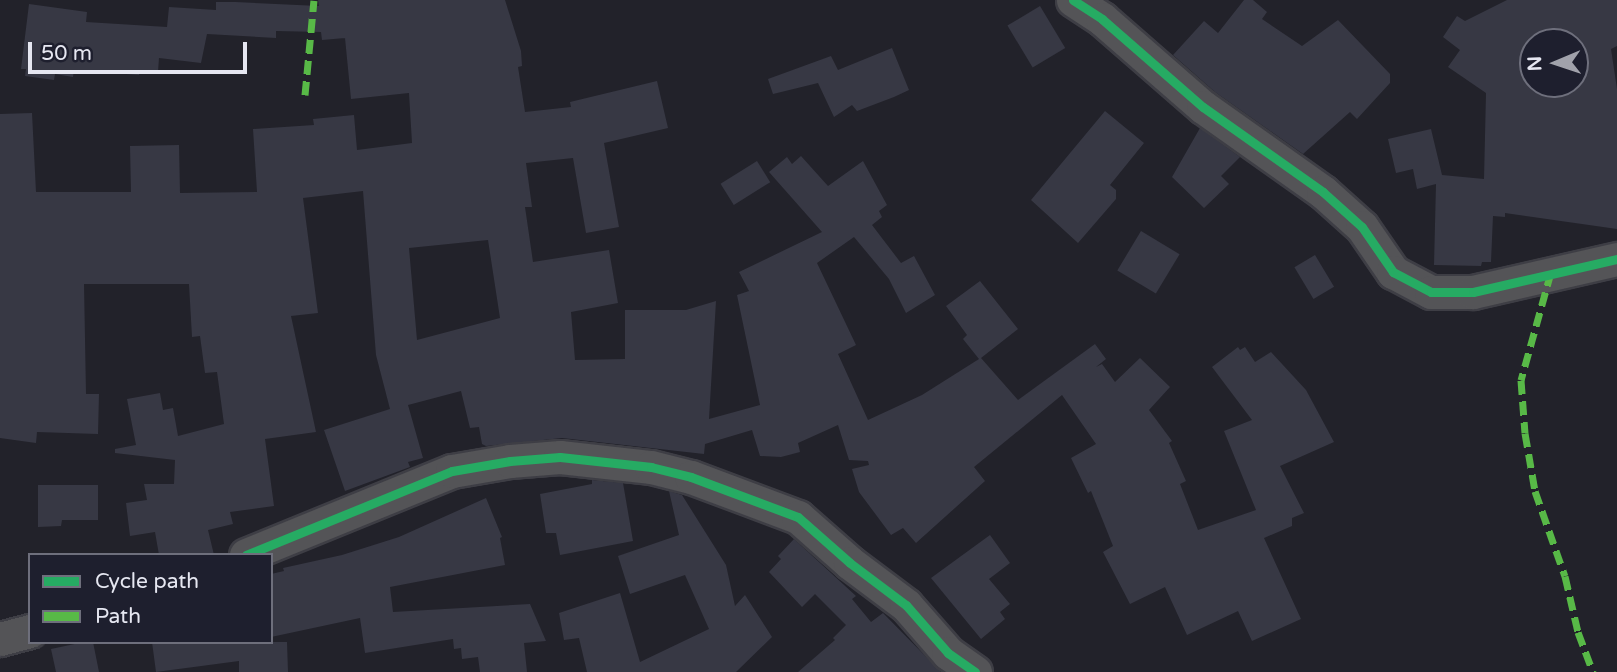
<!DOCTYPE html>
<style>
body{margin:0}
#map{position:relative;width:1617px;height:672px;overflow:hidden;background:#22222a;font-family:"Varela Round",sans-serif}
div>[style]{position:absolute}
.building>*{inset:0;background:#373844;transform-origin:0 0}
.roads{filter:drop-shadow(2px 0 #3e3e45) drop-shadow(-2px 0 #3e3e45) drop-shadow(0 2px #3e3e45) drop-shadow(0 -2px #3e3e45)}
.minor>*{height:33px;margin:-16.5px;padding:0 16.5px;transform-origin:16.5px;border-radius:16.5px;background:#545457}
.quiet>*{height:7px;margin-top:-3.5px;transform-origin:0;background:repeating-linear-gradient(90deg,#58b947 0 14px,transparent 0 21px)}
.cycleway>*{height:9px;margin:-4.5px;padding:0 4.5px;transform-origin:4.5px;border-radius:4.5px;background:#26ab63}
span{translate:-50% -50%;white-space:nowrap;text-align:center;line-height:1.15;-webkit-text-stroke:7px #1e1f2e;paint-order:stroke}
.legend{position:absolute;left:28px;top:553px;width:245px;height:91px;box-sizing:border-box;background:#1e1f2e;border:2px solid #6e6f7c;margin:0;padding:9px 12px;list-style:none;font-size:21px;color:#e6e7f1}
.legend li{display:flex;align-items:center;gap:14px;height:35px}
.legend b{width:35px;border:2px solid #6e6f7c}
.north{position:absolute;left:1519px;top:28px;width:70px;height:70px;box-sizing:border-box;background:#1e1f2e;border:2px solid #6e6f7c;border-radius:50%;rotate:268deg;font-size:19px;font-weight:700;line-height:28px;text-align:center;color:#e6e7f1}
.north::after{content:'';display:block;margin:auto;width:24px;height:32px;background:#a1a2ab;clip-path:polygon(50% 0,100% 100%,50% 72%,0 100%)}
.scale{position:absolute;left:28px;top:42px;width:219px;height:32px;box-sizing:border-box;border:4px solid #e6e7f1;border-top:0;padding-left:9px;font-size:21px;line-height:24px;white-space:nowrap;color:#e6e7f1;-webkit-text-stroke:5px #1e1f2e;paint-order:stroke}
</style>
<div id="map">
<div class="building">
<div style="clip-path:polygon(evenodd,318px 0,505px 0,521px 51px,522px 66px,518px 67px,525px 112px,571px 107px,570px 102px,657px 81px,668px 128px,604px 143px,619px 227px,586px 233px,573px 158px,526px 163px,532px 207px,525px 207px,533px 262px,609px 250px,618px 303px,571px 312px,575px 360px,625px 359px,625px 310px,686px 310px,716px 301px,709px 419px,760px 405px,737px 295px,749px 291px,739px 272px,822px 232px,769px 172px,787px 157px,792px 164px,801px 156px,828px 186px,863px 161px,887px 205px,879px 211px,882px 217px,872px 225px,901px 263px,914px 256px,935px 295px,906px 313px,889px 279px,854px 237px,817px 263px,856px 345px,838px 354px,868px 420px,922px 395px,979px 359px,963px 339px,967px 335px,946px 306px,980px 281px,1018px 329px,981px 358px,1018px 400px,1095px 344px,1106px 359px,1096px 367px,1102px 364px,1115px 382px,1140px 358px,1170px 387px,1149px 410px,1172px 441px,1169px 443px,1186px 481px,1180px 484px,1198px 530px,1256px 510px,1224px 431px,1252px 420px,1212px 367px,1238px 347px,1240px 350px,1245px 347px,1255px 362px,1271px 352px,1306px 390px,1334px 442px,1280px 466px,1304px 513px,1292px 518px,1292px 526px,1264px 538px,1301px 619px,1252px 641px,1238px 611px,1187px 635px,1165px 587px,1130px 604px,1103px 552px,1113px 546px,1091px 491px,1088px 493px,1071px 458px,1096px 444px,1062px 395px,974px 467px,985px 481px,916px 543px,903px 528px,891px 535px,859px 492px,852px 469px,869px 465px,868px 461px,849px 460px,838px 425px,798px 443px,800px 452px,781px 457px,760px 456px,752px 430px,705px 444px,704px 454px,562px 438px,486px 446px,482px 444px,479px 427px,470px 428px,461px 391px,408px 405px,423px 458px,408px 462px,410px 467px,345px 491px,324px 430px,390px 409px,376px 355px,363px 191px,303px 198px,318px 313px,291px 316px,316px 432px,265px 439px,274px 506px,230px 512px,233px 524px,208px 530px,214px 555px,159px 555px,155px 532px,130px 536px,126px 503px,147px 500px,144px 484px,174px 484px,175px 460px,115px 453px,115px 449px,136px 445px,127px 399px,160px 393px,163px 410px,173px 408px,178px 436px,224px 424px,217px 372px,205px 373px,200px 336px,192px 337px,189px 284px,84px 284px,86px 394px,99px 394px,98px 434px,37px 432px,36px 443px,0 438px,0 114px,32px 113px,36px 192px,131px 192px,130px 146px,179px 145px,180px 193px,257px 192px,253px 129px,314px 125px,313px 119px,354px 115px,357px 150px,412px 143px,409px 93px,351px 99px,345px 38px,322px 40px,321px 32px,276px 31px,276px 38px,207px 34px,201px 63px,159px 58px,158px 72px,140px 70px,139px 75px,74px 70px,73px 77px,55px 74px,54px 80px,25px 76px,26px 69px,21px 69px,29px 4px,87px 12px,86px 22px,167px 27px,169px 7px,216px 10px,216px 2px,235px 2px,319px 6px,318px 0,488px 240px,500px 318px,417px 340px,409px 248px,488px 240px)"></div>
<div style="clip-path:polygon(1244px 0,1253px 0,1267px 12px,1262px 19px,1302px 46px,1338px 20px,1390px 74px,1390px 83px,1357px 119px,1350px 112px,1303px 154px,1215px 92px,1173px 55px,1204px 21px,1218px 33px)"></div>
<div style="clip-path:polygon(evenodd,1507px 0,1617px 0,1617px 46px,1611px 49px,1617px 89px,1617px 229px,1505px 213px,1505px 217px,1493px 216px,1491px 262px,1482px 262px,1481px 266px,1434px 265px,1436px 184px,1417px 189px,1413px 169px,1396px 173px,1388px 139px,1431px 129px,1442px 175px,1484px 179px,1486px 93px,1448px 67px,1460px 50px,1443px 37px,1457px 16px,1465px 21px,1507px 0,1533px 42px,1575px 42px,1575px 84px,1533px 84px,1533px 42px)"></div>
<div style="left:1040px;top:6px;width:49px;height:38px;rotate:59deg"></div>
<div style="clip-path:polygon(892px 48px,909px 90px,894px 97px,857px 111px,852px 105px,834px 117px,818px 83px,773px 94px,768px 79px,831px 56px,838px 70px)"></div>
<div style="clip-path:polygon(1105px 111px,1144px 143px,1110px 185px,1116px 190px,1116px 199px,1078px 243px,1031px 200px)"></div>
<div style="clip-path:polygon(1200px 128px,1240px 157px,1221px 176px,1229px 184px,1204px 208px,1172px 177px)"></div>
<div style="left:757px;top:161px;width:25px;height:43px;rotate:58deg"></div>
<div style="left:1141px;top:231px;width:45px;height:46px;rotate:31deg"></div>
<div style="left:1315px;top:255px;width:37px;height:24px;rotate:59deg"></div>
<div style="clip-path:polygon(592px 480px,623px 483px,633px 541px,560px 555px,556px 533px,546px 533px,540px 494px,592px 484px)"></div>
<div style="clip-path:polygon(38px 485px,98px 485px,98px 520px,62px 520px,61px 526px,38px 527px)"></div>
<div style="clip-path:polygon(669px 491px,682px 495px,726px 565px,735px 606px,745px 595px,772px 637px,736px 672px,587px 672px,579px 638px,564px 640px,559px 613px,620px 593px,640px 662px,709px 629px,685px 575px,630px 594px,618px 556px,679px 535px)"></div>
<div style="clip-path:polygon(486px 498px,502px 537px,500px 538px,505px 565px,390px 587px,393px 612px,530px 604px,546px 641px,524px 643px,527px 672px,480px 672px,478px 657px,462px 659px,461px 648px,454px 649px,453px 639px,365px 653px,360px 618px,271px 637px,271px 574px,284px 571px,283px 568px,342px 555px,399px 537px)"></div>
<div style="clip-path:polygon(990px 535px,1010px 563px,989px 579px,1010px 604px,1000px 612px,1005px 619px,981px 639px,931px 578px)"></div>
<div style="clip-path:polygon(794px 539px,856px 596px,852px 599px,871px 622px,883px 613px,941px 672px,798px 672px,835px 640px,833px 638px,846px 625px,815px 594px,802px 607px,769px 572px,781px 559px,778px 556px)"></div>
<div style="clip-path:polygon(84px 642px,93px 642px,99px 672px,56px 672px,51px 649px)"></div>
<div style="clip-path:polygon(152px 642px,287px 642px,288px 672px,239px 672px,239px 661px,156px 672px)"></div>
</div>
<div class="roads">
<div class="minor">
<div style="left:1073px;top:0;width:35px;rotate:33deg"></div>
<div style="left:1102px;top:19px;width:134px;rotate:41.1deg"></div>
<div style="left:1203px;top:107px;width:147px;rotate:35.3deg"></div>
<div style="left:1323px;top:192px;width:52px;rotate:41.9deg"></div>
<div style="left:1362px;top:227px;width:55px;rotate:55.4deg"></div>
<div style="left:1393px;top:272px;width:43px;rotate:27.8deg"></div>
<div style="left:1431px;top:292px;width:42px"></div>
<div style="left:1473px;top:292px;width:148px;rotate:-12.9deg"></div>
<div style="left:246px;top:555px;width:222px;rotate:-22.2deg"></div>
<div style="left:452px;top:471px;width:59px;rotate:-9.8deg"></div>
<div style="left:510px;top:461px;width:50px;rotate:-4.6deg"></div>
<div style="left:560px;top:457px;width:92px;rotate:6.3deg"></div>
<div style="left:651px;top:467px;width:41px;rotate:14deg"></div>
<div style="left:691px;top:477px;width:114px;rotate:20.5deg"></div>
<div style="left:798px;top:517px;width:69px;rotate:41.5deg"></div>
<div style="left:850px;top:563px;width:70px;rotate:36.9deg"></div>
<div style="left:906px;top:605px;width:64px;rotate:48.8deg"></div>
<div style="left:948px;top:653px;width:33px;rotate:35deg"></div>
<div style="left:0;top:639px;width:31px;rotate:-15deg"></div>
</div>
</div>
<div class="quiet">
<div style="left:305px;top:95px;width:95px;rotate:-84.6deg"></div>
<div style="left:1551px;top:272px;width:112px;rotate:105.5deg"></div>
<div style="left:1521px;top:380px;width:53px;rotate:85.7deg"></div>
<div style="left:1525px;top:433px;width:59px;rotate:80.2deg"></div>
<div style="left:1535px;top:491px;width:90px;rotate:70.6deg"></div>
<div style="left:1565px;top:576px;width:57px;rotate:76.9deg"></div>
<div style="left:1578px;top:632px;width:43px;rotate:69.4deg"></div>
</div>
<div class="cycleway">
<div style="left:1073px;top:0;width:35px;rotate:33deg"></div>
<div style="left:1102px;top:19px;width:134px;rotate:41.1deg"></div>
<div style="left:1203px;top:107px;width:147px;rotate:35.3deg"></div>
<div style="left:1323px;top:192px;width:52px;rotate:41.9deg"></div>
<div style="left:1362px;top:227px;width:55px;rotate:55.4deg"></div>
<div style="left:1393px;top:272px;width:43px;rotate:27.8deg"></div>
<div style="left:1431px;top:292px;width:42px"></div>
<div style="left:1473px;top:292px;width:148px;rotate:-12.9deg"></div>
<div style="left:246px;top:555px;width:222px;rotate:-22.2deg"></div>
<div style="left:452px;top:471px;width:59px;rotate:-9.8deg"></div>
<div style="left:510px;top:461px;width:50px;rotate:-4.6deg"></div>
<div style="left:560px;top:457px;width:92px;rotate:6.3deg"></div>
<div style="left:651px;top:467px;width:41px;rotate:14deg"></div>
<div style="left:691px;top:477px;width:114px;rotate:20.5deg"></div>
<div style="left:798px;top:517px;width:69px;rotate:41.5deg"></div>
<div style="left:850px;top:563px;width:70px;rotate:36.9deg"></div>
<div style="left:906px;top:605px;width:64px;rotate:48.8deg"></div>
<div style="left:948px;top:653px;width:33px;rotate:35deg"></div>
</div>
<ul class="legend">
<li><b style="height:9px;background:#26ab63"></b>Cycle path</li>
<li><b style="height:9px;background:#58b947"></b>Path</li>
</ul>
<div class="north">N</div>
<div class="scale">50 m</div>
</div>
